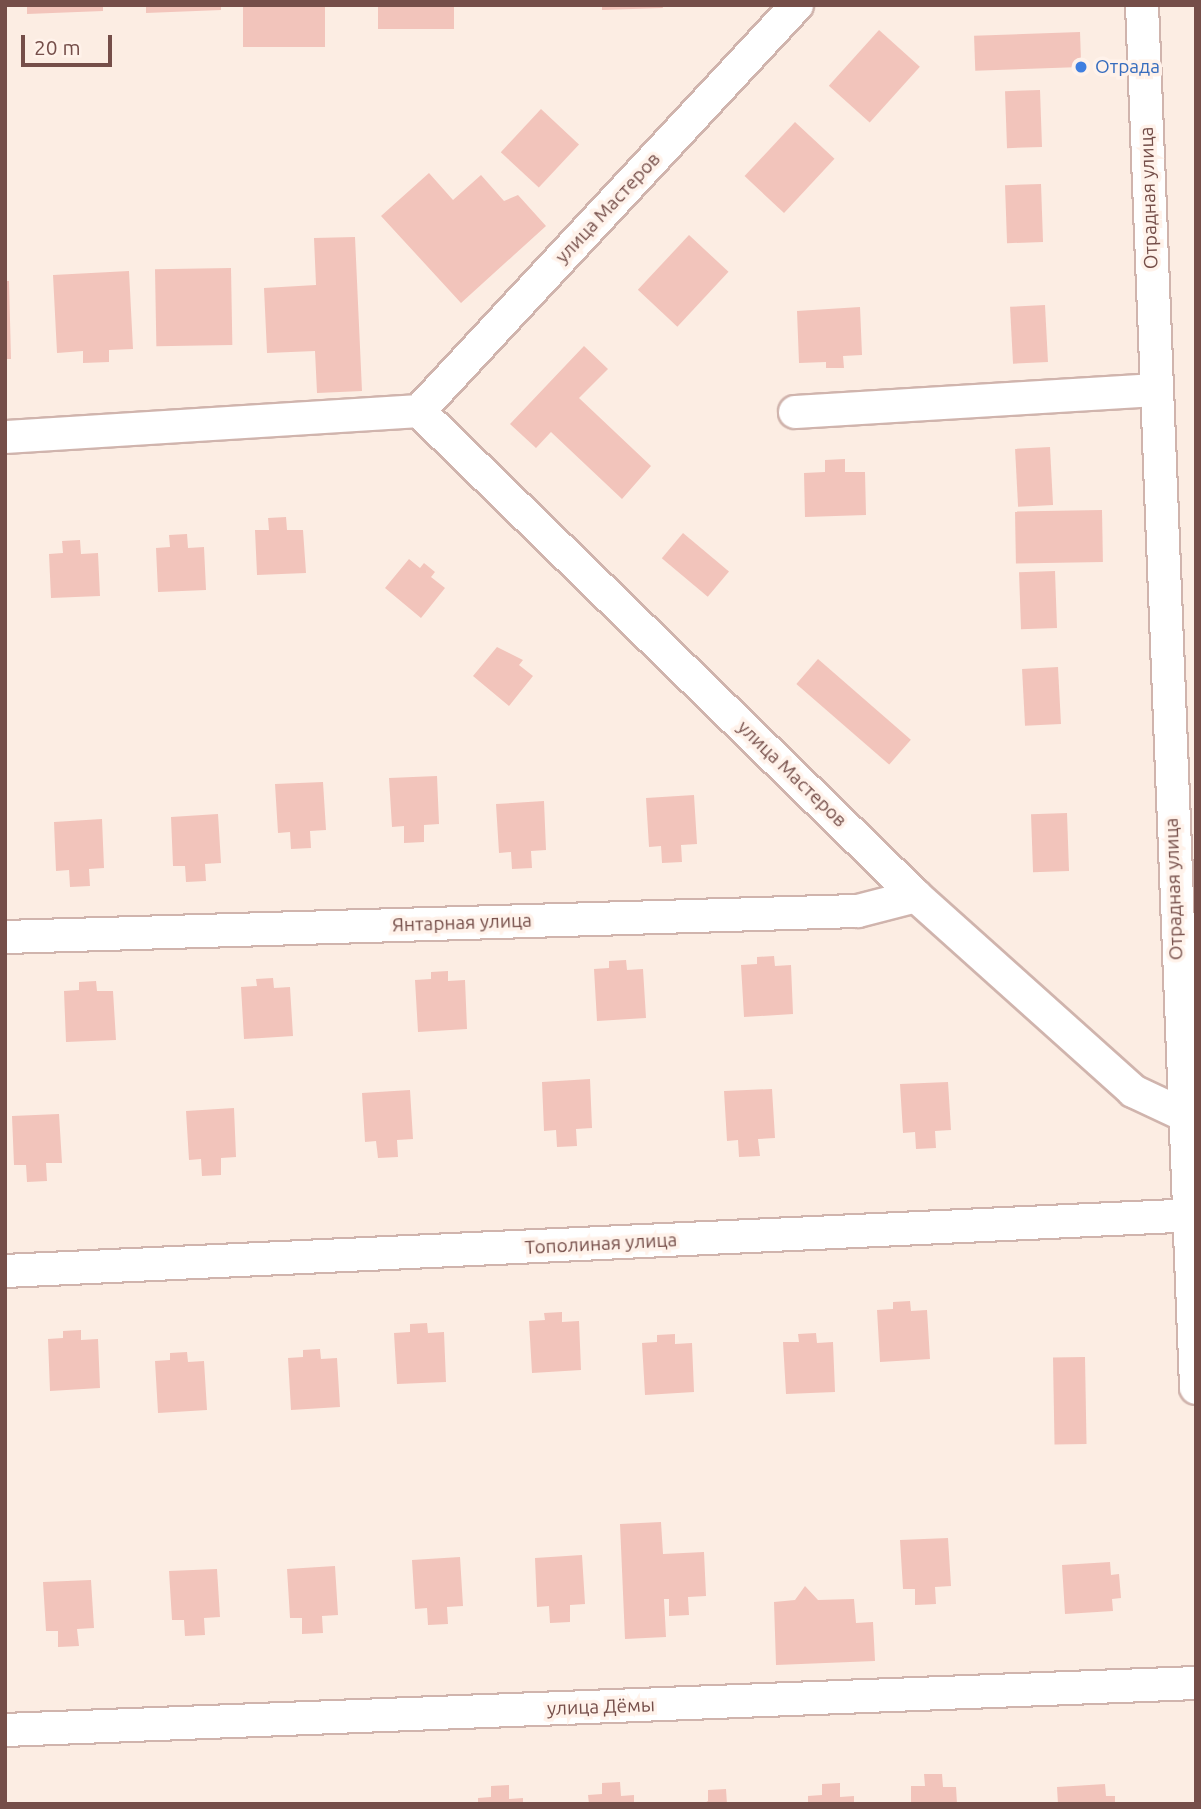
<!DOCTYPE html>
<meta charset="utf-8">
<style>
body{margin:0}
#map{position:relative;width:1201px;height:1809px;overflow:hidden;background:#fcede3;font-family:Ubuntu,sans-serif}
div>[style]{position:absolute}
.building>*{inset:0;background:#f2c4bb;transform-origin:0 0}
.roads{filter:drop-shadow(2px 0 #d0b4ad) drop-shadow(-2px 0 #d0b4ad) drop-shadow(0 2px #d0b4ad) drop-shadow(0 -2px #d0b4ad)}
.minor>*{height:32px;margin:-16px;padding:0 16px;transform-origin:16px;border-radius:16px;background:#fff}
.dots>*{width:19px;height:19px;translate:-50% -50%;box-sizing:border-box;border:4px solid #fff2ea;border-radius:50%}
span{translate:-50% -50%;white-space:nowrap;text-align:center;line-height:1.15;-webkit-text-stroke:7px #fff2ea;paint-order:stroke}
.shop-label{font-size:19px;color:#366cbe}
.left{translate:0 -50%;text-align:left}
.street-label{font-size:19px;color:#754e49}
.frame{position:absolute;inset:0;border:7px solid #754e49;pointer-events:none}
.scale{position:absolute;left:21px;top:35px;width:91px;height:32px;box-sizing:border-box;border:4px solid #754e49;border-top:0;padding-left:9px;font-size:21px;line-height:24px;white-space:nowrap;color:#754e49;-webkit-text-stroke:5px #fff2ea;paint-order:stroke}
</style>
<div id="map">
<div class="building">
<div style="clip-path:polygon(27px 5px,103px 5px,103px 11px,27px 14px)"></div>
<div style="clip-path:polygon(146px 5px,221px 5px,221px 10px,146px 13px)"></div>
<div style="left:243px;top:5px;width:82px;height:42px"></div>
<div style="left:378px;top:5px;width:76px;height:24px"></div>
<div style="clip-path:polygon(602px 5px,662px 5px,663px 8px,602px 10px)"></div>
<div style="left:879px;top:30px;width:55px;height:75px;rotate:42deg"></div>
<div style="left:1080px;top:32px;width:35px;height:106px;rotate:88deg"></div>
<div style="left:1040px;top:90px;width:57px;height:35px;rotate:88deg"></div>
<div style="left:541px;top:109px;width:52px;height:59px;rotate:43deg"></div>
<div style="left:795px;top:122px;width:54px;height:74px;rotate:43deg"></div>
<div style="clip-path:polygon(429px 173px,453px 200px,481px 175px,504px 201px,518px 195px,546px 226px,461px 303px,381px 216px)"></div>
<div style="left:1041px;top:184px;width:58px;height:36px;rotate:88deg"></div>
<div style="left:689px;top:235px;width:54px;height:75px;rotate:43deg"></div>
<div style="clip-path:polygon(355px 237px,362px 391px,317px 393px,315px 351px,267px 353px,264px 288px,316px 285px,314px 238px)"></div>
<div style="left:231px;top:268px;width:77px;height:76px;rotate:89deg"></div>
<div style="clip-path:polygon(129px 271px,133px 349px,109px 350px,109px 362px,83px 363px,83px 351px,57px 353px,53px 275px)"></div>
<div style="clip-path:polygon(5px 281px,9px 281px,11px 359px,5px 359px)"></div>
<div style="left:1045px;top:305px;width:57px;height:35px;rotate:87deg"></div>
<div style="clip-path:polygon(860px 307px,862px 355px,843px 356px,844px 368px,826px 368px,826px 362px,799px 363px,797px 311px)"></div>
<div style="clip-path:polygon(584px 346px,608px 369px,579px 398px,651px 466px,622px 499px,551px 432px,536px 448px,510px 424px)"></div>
<div style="left:1050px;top:447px;width:58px;height:35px;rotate:87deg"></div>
<div style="clip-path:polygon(845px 459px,845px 472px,865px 472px,866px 515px,805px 517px,804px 473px,825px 472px,825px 460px)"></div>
<div style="left:1102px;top:510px;width:52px;height:87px;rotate:89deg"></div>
<div style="clip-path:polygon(286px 517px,287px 530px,303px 530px,306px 573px,257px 575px,255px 530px,269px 530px,268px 518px)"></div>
<div style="left:683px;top:533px;width:60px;height:33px;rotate:40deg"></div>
<div style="clip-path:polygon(187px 534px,188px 548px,204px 547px,206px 590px,158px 592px,156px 548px,170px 547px,169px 535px)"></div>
<div style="clip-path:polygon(80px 540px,81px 554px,98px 553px,100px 596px,51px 598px,49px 554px,63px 553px,62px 541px)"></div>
<div style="clip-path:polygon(409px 559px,420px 568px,424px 563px,435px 572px,431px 577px,445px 588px,421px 618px,385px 588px)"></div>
<div style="left:1055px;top:571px;width:57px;height:36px;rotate:88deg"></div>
<div style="clip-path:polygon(497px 647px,523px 660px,519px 665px,533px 676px,509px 706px,473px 676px)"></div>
<div style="left:818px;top:659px;width:123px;height:33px;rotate:41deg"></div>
<div style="left:1058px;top:667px;width:57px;height:36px;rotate:87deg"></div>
<div style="clip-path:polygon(437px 776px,439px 824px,424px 825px,424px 842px,404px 843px,404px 826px,392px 827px,389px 778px)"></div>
<div style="clip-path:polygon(323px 782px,326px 830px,310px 831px,311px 848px,291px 849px,290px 832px,278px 833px,275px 784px)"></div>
<div style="clip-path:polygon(694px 795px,697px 844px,681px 845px,682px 862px,662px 863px,661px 846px,649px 847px,646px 798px)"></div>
<div style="clip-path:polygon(544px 801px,546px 850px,531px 851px,532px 868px,512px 869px,511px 852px,499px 853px,496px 804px)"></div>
<div style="left:1067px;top:813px;width:58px;height:36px;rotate:88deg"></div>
<div style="clip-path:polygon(218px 814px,221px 863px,205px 864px,206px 881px,186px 882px,185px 866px,173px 866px,171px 817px)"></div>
<div style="clip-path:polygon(102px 819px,104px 868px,89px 869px,90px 886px,70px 887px,69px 870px,56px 871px,54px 822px)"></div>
<div style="clip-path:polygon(774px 956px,775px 966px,791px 965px,793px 1014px,744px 1017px,741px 965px,757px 964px,757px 957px)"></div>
<div style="clip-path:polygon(626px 960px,627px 970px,643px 969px,646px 1018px,597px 1021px,594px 969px,609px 968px,609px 961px)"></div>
<div style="clip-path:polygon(448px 971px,448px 981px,465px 980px,467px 1029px,418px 1032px,415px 980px,431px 979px,431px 972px)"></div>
<div style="clip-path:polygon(273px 978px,274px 988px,290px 987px,293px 1036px,244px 1039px,241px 987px,257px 986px,256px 979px)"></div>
<div style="clip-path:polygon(96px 981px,97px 991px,113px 991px,116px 1040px,66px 1042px,64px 991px,79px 990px,79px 982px)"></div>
<div style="clip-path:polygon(590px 1079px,592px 1128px,576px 1129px,577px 1146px,557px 1147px,556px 1130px,544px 1131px,542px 1082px)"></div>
<div style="clip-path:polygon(948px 1082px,951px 1130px,935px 1131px,936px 1148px,916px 1149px,915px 1132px,903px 1133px,900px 1084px)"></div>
<div style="clip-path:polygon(772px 1089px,775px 1138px,758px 1139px,760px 1156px,739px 1157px,738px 1140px,727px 1141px,724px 1091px)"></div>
<div style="clip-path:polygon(410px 1090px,413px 1139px,397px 1140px,398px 1157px,378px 1158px,376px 1141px,365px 1142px,362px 1093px)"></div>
<div style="clip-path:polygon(234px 1108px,236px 1157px,221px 1158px,221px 1175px,202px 1176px,201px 1159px,189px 1160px,186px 1111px)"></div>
<div style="clip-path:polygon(59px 1114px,62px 1163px,46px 1163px,47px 1181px,27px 1182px,26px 1165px,14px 1165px,12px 1116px)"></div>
<div style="clip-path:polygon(910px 1301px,911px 1311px,927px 1310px,930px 1359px,880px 1362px,877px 1310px,893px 1309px,893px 1302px)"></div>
<div style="clip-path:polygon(562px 1312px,562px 1322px,579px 1321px,581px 1370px,532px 1373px,529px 1321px,545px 1320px,544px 1313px)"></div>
<div style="clip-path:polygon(427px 1323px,428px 1333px,444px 1332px,446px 1382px,397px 1384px,394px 1333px,410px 1332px,410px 1324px)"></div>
<div style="clip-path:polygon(81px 1330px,81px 1340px,98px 1339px,100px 1388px,50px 1391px,48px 1339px,63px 1338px,63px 1331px)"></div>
<div style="clip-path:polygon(816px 1333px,817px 1343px,833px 1342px,835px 1392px,786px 1394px,783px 1342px,799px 1342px,798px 1334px)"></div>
<div style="clip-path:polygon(675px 1334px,675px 1344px,692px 1343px,694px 1392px,645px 1395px,642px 1343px,657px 1342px,657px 1335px)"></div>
<div style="clip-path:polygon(320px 1349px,321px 1359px,337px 1358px,340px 1407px,291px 1410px,288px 1358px,303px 1357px,303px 1350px)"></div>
<div style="clip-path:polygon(187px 1352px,188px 1362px,204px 1361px,207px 1410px,158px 1413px,155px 1361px,170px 1360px,170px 1353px)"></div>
<div style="left:1085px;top:1357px;width:87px;height:32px;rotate:89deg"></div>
<div style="clip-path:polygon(661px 1522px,663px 1554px,704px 1552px,706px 1596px,688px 1597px,689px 1615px,669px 1616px,669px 1599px,664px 1599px,666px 1637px,625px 1639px,620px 1524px)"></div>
<div style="clip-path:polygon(948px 1538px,951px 1586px,935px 1587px,936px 1604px,915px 1605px,915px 1589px,903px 1589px,900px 1540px)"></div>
<div style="clip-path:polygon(582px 1555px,585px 1604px,570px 1605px,570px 1622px,550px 1623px,549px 1606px,537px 1607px,535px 1558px)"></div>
<div style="clip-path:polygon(460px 1557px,463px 1606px,447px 1607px,448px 1624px,428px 1625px,427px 1608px,415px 1609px,412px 1560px)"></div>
<div style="clip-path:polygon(1110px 1562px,1111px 1575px,1119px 1574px,1121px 1598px,1112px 1599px,1113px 1611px,1065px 1614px,1062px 1565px)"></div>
<div style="clip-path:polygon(335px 1566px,338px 1615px,322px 1616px,323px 1633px,302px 1634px,302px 1618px,290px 1618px,287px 1569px)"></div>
<div style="clip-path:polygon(217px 1569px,220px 1617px,204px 1618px,205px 1635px,185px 1636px,184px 1620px,172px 1620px,169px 1571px)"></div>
<div style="clip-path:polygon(91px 1580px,94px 1628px,77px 1629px,79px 1646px,58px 1647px,58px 1631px,46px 1631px,43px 1582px)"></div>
<div style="clip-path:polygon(805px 1586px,818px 1600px,854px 1599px,856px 1623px,873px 1622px,875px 1661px,776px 1665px,774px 1602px,795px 1600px)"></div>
<div style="clip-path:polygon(924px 1774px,942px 1774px,943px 1787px,956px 1787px,957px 1804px,911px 1804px,911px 1786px,925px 1786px)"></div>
<div style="clip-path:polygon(620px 1782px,621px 1796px,634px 1795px,634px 1804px,589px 1804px,588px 1795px,602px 1794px,602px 1783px)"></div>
<div style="clip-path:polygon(840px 1783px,840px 1797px,854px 1796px,854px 1804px,808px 1804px,808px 1796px,822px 1795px,822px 1784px)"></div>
<div style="clip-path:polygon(1105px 1784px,1106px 1796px,1115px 1796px,1115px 1804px,1058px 1804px,1057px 1787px)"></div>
<div style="clip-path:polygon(509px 1785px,509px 1799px,523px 1798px,523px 1804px,478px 1804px,478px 1798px,491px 1797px,491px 1786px)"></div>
<div style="clip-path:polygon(726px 1789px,727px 1804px,703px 1804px,708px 1801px,708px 1790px)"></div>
</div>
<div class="roads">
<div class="minor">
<div style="left:1142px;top:5px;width:1384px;rotate:87.76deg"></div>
<div style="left:419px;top:411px;width:694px;rotate:44.3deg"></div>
<div style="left:916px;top:896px;width:292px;rotate:41.9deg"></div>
<div style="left:1133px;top:1091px;width:54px;rotate:25.1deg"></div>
<div style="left:795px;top:412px;width:362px;rotate:-3.5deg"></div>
<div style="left:5px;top:437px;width:415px;rotate:-3.6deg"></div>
<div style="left:419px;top:411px;width:555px;rotate:-47.05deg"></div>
<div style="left:5px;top:937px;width:853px;rotate:-1.75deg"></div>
<div style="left:858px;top:911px;width:60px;rotate:-14.5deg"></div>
<div style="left:5px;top:1271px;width:1192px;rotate:-2.69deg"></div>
<div style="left:5px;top:1730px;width:1192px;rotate:-2.26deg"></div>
</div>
</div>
<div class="dots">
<div style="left:1081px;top:67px;background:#3f7fe0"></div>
</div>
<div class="shop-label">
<span class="left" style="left:1095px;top:67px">Отрада</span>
</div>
<div class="street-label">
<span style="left:1149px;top:198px;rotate:-92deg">Отрадная улица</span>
<span style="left:608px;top:208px;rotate:-47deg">улица Мастеров</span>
<span style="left:792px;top:774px;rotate:44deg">улица Мастеров</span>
<span style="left:1174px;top:889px;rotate:-92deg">Отрадная улица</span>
<span style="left:462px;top:923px;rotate:-2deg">Янтарная улица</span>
<span style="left:601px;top:1244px;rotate:-3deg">Тополиная улица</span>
<span style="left:601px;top:1707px;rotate:-2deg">улица Дёмы</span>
</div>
<div class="frame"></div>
<div class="scale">20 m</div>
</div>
